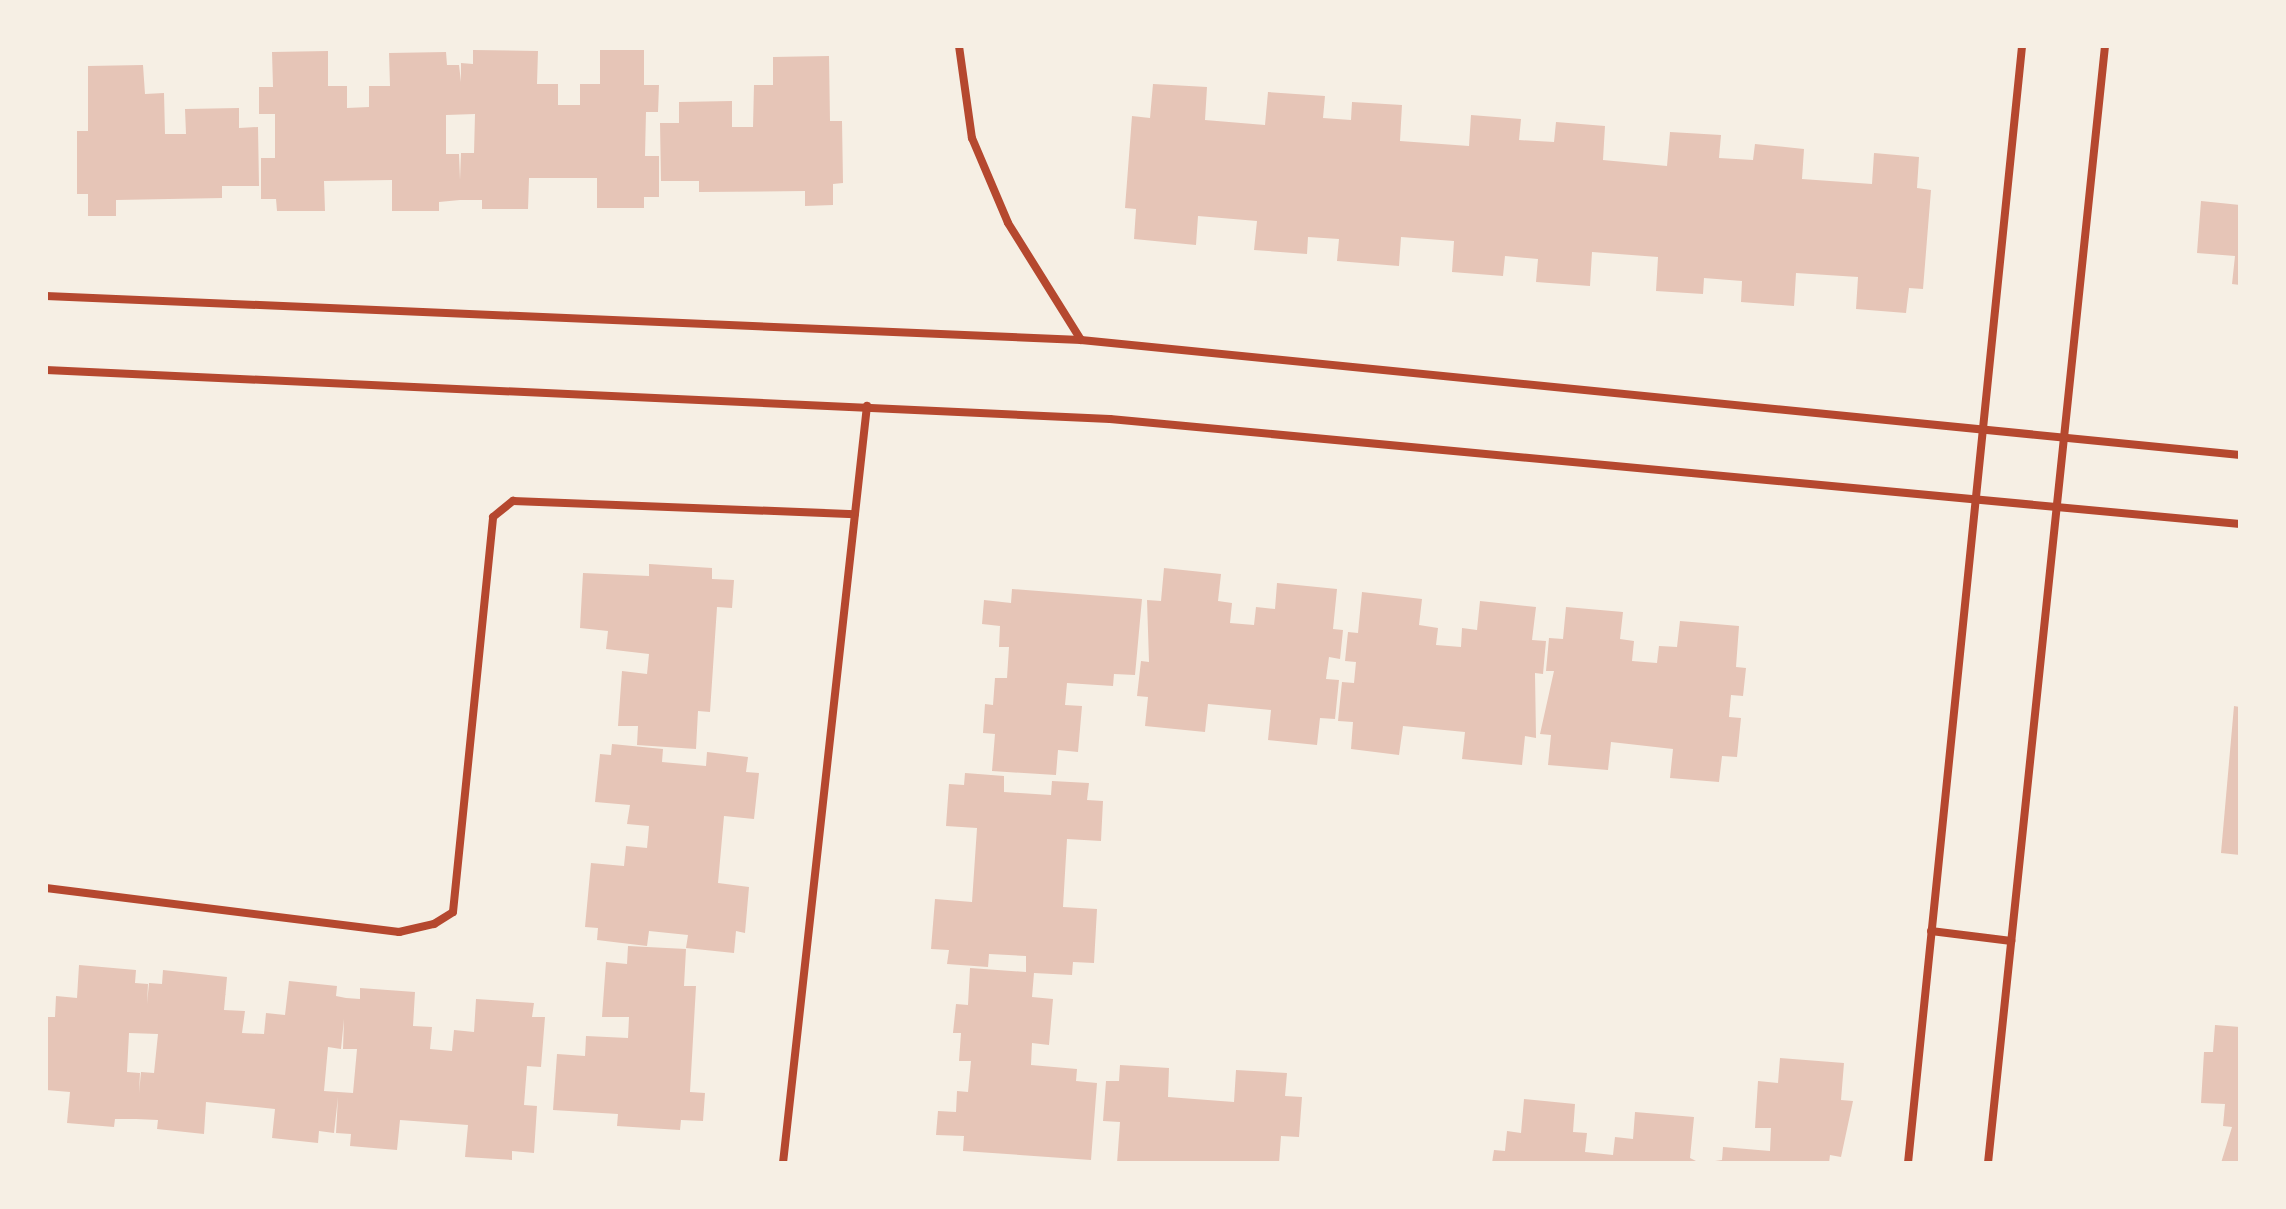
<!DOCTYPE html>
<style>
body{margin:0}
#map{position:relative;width:2286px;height:1209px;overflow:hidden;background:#f6efe4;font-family:"Exo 2",sans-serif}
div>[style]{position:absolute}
.building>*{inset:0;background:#e6c5b7}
.minor>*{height:8px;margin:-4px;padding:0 4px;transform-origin:4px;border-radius:4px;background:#b5482f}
span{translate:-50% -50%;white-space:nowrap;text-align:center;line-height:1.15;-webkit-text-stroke:8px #f6efe4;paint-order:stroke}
.frame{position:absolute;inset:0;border:48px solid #f6efe4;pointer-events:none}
</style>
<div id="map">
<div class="building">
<div style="clip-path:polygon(evenodd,473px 50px,538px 51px,537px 84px,558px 84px,558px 105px,580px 105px,580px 84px,600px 84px,600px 50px,644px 50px,644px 85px,659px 85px,658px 112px,646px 112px,645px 156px,659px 156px,659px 197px,644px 197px,644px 208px,597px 208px,597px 178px,529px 178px,528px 209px,482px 209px,482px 200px,460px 200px,439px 202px,439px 211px,392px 211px,392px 180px,324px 181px,325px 211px,277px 211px,276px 199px,261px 199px,261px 158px,275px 158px,275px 114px,259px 114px,259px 87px,273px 87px,272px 52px,328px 51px,328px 86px,347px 86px,347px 108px,369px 107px,369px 86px,390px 86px,389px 53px,446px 52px,447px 65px,459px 65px,461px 82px,461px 63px,473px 64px,473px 50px,475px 114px,474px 153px,461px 153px,460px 180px,459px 154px,446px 154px,446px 115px,475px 114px)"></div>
<div style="clip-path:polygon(829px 56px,830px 121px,842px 121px,843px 183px,833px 184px,833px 205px,805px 206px,805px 191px,699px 192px,699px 181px,661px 181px,660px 123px,679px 123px,679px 102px,732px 101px,732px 127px,753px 127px,754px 85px,773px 85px,773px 57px)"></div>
<div style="clip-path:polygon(143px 65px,145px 94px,164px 93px,165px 134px,186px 134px,185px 109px,239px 108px,239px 128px,258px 127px,259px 186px,222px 186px,222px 198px,116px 200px,116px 216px,88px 216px,88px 194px,77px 194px,77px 131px,88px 131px,88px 66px)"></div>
<div style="clip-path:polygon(1153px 84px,1207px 87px,1205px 120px,1265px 125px,1268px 92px,1325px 96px,1323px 118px,1351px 120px,1352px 102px,1402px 105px,1400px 141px,1469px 146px,1471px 115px,1521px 119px,1519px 140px,1554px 142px,1556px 122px,1605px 126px,1603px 160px,1667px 166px,1670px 132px,1721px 135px,1719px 158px,1753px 160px,1755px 144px,1804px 149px,1802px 179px,1872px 184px,1874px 153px,1919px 157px,1917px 188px,1931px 190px,1923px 289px,1909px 288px,1906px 313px,1856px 309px,1858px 277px,1796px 273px,1794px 306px,1741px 302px,1742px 281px,1704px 278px,1703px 294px,1656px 291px,1658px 257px,1592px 252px,1590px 286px,1536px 282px,1538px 259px,1505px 256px,1503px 276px,1452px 272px,1454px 241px,1401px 237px,1399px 266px,1337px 261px,1339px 239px,1308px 237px,1307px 254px,1254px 250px,1257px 221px,1198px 216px,1196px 245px,1134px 239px,1136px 209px,1125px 208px,1132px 116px,1150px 118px)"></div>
<div style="clip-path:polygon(2201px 201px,2240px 205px,2240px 285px,2232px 284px,2235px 256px,2197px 253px)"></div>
<div style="clip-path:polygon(649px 564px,712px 568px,712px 579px,734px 580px,732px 608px,717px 607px,710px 712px,698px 711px,696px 749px,637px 745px,638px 726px,618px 726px,622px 671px,647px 674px,649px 654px,606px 649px,608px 631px,580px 628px,583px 573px,649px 576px)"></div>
<div style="clip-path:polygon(1164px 568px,1221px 574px,1218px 601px,1232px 603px,1230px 623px,1254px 625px,1256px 607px,1275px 609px,1277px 583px,1337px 589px,1333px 629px,1343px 630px,1340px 659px,1329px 657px,1326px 679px,1339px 680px,1335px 719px,1320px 718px,1317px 745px,1268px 740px,1271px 710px,1208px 704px,1205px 732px,1145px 726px,1148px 697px,1137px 696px,1141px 661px,1149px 662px,1147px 600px,1161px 601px)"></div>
<div style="clip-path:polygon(1012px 589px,1142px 599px,1135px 675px,1114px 674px,1113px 686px,1067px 683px,1065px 705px,1082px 706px,1078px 752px,1058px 750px,1056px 775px,992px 771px,995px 734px,983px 733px,985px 704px,993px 705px,995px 678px,1007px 678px,1009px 647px,999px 647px,1000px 626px,982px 624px,984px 600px,1011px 603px)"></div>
<div style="clip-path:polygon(1362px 592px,1422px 599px,1419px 625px,1438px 628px,1436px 645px,1461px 647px,1462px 628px,1477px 630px,1480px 601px,1536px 607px,1532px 640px,1546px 641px,1543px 674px,1535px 673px,1536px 738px,1525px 736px,1522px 765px,1462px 759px,1465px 732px,1403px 726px,1399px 755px,1351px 749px,1353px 722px,1338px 721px,1342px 682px,1354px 683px,1356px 662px,1345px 661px,1348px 632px,1358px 633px)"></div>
<div style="clip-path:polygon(1566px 607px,1623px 612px,1620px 639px,1634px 641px,1632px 661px,1657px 663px,1659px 646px,1677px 647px,1680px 621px,1739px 626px,1736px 667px,1746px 668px,1743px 696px,1731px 695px,1729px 717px,1741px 718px,1737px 757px,1722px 756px,1719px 782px,1670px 778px,1673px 749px,1611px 742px,1608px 770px,1548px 765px,1551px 735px,1540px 734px,1554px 671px,1546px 671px,1549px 638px,1563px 639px)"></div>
<div style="clip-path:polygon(2234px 706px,2240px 707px,2240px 855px,2221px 853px)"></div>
<div style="clip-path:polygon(612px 744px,663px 749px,662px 762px,706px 766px,707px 752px,748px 757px,746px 772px,759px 773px,754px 819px,724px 816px,718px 883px,749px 887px,745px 933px,736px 931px,734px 953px,686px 948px,688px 935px,649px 931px,647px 946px,597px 940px,598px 928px,585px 927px,591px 863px,624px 866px,626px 846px,647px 848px,649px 826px,627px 824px,630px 805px,595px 802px,600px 754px,611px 755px)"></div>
<div style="clip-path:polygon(965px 773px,1004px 776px,1004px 792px,1051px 795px,1052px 781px,1089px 783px,1087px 800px,1103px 801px,1101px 841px,1067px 839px,1063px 907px,1097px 909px,1094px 963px,1073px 962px,1072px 975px,1034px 973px,1032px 997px,1053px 999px,1049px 1045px,1032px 1043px,1031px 1065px,1077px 1069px,1076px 1081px,1097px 1083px,1091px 1160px,963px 1151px,964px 1136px,936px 1135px,938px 1111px,956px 1112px,957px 1091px,968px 1092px,971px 1061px,959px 1061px,961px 1033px,953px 1033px,956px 1004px,968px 1005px,970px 968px,1026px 972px,1026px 956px,989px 954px,988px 967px,947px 964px,949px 950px,931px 949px,935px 899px,972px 902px,977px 828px,946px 826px,949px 784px,964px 785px)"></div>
<div style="clip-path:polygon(628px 946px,686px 949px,684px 986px,696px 986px,690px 1092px,705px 1093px,703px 1121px,681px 1120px,680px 1130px,617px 1126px,618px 1114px,553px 1110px,557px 1054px,585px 1056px,586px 1036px,628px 1038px,629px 1017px,602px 1017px,606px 962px,627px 964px)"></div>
<div style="clip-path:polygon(evenodd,79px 965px,136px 970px,135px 983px,148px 984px,147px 1004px,149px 983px,162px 984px,163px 970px,227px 977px,224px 1010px,245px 1011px,242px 1033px,264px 1034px,266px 1013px,285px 1015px,289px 981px,337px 986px,336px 996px,346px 998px,360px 999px,360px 988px,415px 992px,413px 1026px,432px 1027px,430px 1049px,452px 1051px,454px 1030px,474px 1032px,476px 999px,534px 1003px,532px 1017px,545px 1017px,541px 1067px,527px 1066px,524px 1105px,537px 1106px,534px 1153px,512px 1151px,512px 1160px,465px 1157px,468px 1125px,400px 1120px,397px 1150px,350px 1146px,351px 1134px,336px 1133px,338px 1097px,334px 1133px,319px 1131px,318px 1143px,272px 1138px,275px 1109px,206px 1102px,204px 1134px,157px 1129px,158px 1120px,136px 1119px,115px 1119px,114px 1127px,67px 1123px,70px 1092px,46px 1090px,46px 1017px,55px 1017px,56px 996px,77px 998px,79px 965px,344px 1019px,343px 1049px,357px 1049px,353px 1093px,324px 1091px,328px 1047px,341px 1049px,344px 1019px,79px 965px,129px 1033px,158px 1034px,154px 1073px,141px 1072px,139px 1093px,140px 1073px,127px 1072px,129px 1033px)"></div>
<div style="clip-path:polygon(2215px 1025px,2240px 1027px,2240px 1163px,2221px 1163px,2232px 1127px,2223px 1126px,2225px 1104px,2201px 1103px,2204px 1052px,2213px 1052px)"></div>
<div style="clip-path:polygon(1780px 1058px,1844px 1063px,1841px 1100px,1853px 1101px,1841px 1157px,1830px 1155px,1829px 1163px,1701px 1163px,1722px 1160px,1723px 1147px,1770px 1151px,1771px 1128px,1755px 1128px,1758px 1081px,1778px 1083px)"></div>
<div style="clip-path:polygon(1120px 1065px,1169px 1068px,1168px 1097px,1234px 1102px,1236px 1070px,1287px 1073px,1285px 1096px,1302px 1097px,1299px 1137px,1281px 1136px,1279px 1163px,1117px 1163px,1120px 1122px,1103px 1121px,1106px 1081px,1119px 1081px)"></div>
<div style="clip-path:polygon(1524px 1099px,1575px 1104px,1573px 1132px,1587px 1133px,1585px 1152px,1613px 1155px,1615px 1137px,1633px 1139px,1635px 1112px,1694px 1117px,1690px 1158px,1700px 1163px,1492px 1163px,1494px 1150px,1505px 1151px,1507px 1131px,1521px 1133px)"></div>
</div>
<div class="minor">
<div style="left:959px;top:46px;width:93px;rotate:82deg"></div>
<div style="left:972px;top:138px;width:92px;rotate:67deg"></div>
<div style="left:1008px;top:223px;width:138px;rotate:58deg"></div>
<div style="left:46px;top:296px;width:1036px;rotate:2.43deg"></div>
<div style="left:1081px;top:340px;width:1165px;rotate:5.67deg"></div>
<div style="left:46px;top:370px;width:1065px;rotate:2.64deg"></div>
<div style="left:1110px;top:419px;width:1135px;rotate:5.31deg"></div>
<div style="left:46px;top:888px;width:356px;rotate:7.1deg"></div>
<div style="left:399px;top:932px;width:36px;rotate:-13deg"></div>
<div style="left:434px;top:924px;width:22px;rotate:-32deg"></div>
<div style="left:453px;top:912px;width:397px;rotate:-84.2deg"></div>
<div style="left:493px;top:517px;width:26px;rotate:-39deg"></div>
<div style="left:513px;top:501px;width:342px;rotate:2.2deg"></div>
<div style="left:1931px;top:931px;width:81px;rotate:7.1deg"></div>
<div style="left:783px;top:1163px;width:762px;rotate:-83.67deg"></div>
<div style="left:1908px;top:1163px;width:1123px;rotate:-84.17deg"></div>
<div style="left:1988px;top:1163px;width:1123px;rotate:-84.02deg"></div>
</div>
<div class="frame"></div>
</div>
